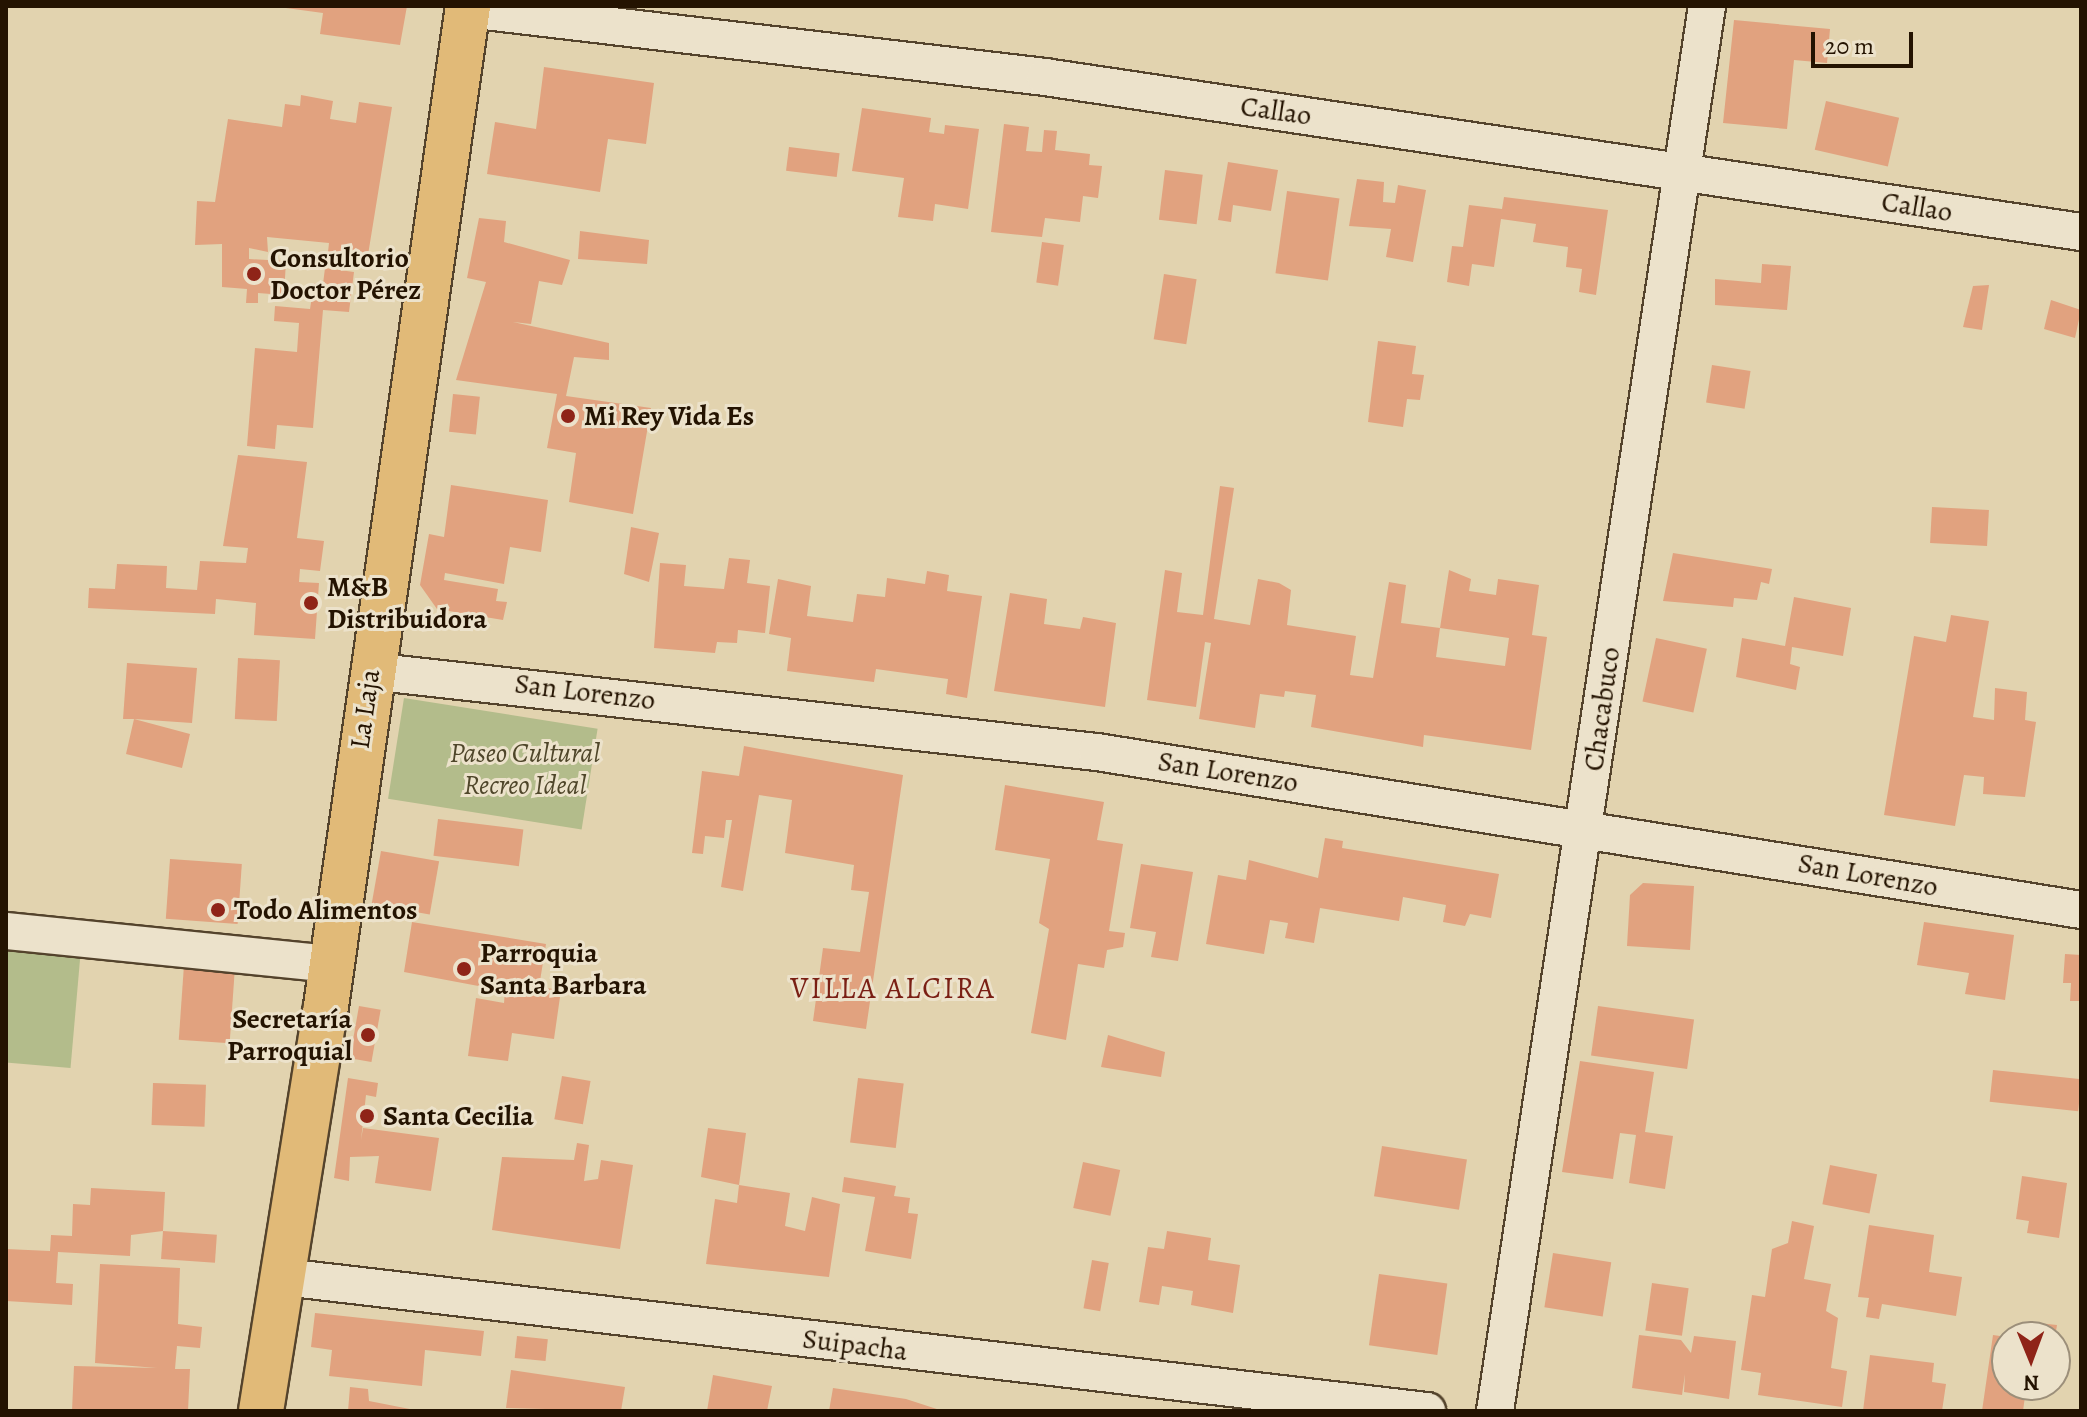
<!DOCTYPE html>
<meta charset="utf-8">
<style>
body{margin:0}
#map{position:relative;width:2087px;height:1417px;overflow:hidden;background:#e2d3af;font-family:Alegreya,serif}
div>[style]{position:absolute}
.green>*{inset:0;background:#b3bc8b;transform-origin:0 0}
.building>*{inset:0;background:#e1a27f;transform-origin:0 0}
.roads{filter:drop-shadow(2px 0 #54432c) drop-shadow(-2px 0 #54432c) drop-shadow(0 2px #54432c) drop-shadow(0 -2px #54432c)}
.minor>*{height:36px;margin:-18px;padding:0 18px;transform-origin:18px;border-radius:18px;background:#ece2cb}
.major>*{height:44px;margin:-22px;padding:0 22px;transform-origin:22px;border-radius:22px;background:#e1ba78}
.dots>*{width:22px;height:22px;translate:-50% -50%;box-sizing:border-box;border:4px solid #ece2cb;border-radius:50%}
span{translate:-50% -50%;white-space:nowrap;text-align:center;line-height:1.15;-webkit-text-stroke:6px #ece2cb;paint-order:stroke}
.street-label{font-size:28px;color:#241301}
.poi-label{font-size:28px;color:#241301;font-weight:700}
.left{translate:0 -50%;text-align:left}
.right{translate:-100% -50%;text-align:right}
.park-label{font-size:28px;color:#4f462a;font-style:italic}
.neighbourhood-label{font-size:30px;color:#7a1f14;letter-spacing:2px}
.frame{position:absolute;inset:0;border:8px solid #241301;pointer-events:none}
.north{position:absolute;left:1991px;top:1321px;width:80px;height:80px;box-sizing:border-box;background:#ece2cb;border:2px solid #9c8f7a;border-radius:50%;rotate:179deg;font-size:22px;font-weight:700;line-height:32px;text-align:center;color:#241301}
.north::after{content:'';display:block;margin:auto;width:28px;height:36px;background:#8f2418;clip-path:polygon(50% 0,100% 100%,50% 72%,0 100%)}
.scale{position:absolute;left:1811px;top:32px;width:102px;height:36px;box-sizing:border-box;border:4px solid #241301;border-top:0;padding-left:10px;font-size:24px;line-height:28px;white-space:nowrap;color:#241301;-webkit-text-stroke:6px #ece2cb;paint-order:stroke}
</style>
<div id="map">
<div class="green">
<div style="left:404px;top:698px;width:196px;height:102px;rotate:9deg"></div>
<div style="left:6px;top:945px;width:75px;height:117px;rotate:5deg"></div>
</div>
<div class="building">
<div style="clip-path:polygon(407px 6px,400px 45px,320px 34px,323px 13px,286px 8px)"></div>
<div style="clip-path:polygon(1734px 20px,1830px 29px,1827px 63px,1794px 60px,1787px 129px,1723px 123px)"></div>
<div style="clip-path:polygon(544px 67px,654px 83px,646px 144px,608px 139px,600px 192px,487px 174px,495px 122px,536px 129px)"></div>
<div style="clip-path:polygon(301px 95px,333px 101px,330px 119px,356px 123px,359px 102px,392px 107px,368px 255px,328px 252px,329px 243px,267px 237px,268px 252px,249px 248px,249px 259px,286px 261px,284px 295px,258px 293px,258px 303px,246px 303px,247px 289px,222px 287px,222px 244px,195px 245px,197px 201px,215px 202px,228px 119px,282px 127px,285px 104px,300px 106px)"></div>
<div style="left:1826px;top:101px;width:75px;height:50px;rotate:13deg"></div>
<div style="clip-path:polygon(862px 108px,931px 118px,929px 132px,944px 134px,945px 125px,979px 129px,968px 209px,935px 204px,933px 221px,898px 217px,904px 178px,852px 171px)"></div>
<div style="clip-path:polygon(1004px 124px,1029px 127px,1026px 151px,1042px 152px,1044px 130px,1057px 131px,1055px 150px,1090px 154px,1089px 165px,1102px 166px,1098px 198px,1083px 196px,1080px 222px,1045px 218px,1042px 237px,991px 232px)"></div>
<div style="left:789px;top:147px;width:51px;height:24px;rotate:7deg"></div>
<div style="clip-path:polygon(1228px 162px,1278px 170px,1271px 211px,1233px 205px,1231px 222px,1218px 220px)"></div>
<div style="left:1165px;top:170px;width:38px;height:50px;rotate:7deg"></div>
<div style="clip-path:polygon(1357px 179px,1384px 182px,1383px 202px,1395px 203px,1398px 185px,1426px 190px,1413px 262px,1386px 257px,1391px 229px,1349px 226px)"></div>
<div style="left:1287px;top:191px;width:53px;height:83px;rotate:8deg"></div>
<div style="clip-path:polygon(1504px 197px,1608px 210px,1596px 295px,1579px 292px,1582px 269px,1566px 267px,1568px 247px,1533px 242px,1536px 224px,1501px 219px,1494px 267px,1472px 264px,1469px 286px,1447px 282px,1452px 246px,1463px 247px,1469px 205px,1502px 209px)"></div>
<div style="clip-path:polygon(479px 218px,506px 221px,504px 242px,570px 260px,562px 285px,539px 281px,531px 324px,513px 322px,609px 343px,609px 360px,574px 357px,566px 396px,651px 408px,633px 514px,569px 502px,576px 453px,547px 448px,557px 394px,456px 380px,486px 282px,467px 278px)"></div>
<div style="clip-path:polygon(580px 231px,649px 240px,647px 264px,578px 259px)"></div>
<div style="left:1042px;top:242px;width:22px;height:41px;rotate:8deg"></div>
<div style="clip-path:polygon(1762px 264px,1791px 266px,1787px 310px,1715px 305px,1715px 279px,1761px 283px)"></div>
<div style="clip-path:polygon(325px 268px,354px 272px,349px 312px,323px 310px,313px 428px,277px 425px,275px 449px,247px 446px,255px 348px,297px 352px,299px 323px,274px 321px,275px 306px,310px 309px,314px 283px,323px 284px)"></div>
<div style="left:1164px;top:274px;width:33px;height:66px;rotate:9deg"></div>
<div style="clip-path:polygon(1989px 285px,1982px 330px,1963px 327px,1973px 286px)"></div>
<div style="clip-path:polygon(2051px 300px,2081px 310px,2075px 338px,2044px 329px)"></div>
<div style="clip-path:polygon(1378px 341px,1416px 346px,1412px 374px,1424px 375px,1420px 400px,1407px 399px,1403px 427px,1368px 422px)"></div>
<div style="left:1712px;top:365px;width:39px;height:38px;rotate:9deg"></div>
<div style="left:453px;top:394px;width:27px;height:38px;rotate:6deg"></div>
<div style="clip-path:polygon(238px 455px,307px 462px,297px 538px,324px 541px,320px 571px,300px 569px,299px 582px,319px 583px,315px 639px,254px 635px,256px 603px,216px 599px,215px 614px,88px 608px,89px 588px,115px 589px,117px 564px,167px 566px,166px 588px,197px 590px,200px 561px,246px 563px,248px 548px,223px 546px)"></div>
<div style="clip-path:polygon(451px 485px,548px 500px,541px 552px,510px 547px,504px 584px,445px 573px,444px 580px,498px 589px,496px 601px,507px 602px,503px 620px,437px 609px,420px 585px,429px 534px,444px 537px)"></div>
<div style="clip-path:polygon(1220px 486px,1234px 488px,1214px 619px,1250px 625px,1258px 579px,1279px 583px,1291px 590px,1287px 625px,1356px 636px,1350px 675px,1373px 678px,1389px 582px,1406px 585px,1401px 623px,1440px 628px,1436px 657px,1505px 666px,1509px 638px,1440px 628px,1449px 570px,1471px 579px,1469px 591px,1496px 595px,1498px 579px,1539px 585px,1532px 635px,1547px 637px,1531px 750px,1424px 735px,1423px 747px,1311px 727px,1316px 695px,1285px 691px,1284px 697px,1260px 694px,1255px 728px,1199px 719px,1211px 643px,1205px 642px,1196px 707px,1147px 700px,1165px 570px,1182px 573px,1177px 612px,1203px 615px)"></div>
<div style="left:1932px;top:507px;width:57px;height:36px;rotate:3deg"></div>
<div style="clip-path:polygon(631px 527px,659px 533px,649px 582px,624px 574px)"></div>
<div style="clip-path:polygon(1673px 553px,1772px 569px,1769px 584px,1761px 582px,1757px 600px,1734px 598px,1733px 607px,1663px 601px)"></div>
<div style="clip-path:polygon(729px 558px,750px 560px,747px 583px,770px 586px,765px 633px,738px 630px,737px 643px,717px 642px,715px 653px,654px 648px,660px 563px,686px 565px,684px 586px,724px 589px)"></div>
<div style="clip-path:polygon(927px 571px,949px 575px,947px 591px,982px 596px,967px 698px,946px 694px,948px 679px,876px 669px,874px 682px,787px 671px,791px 638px,769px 634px,778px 579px,811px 586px,807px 616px,853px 622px,857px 594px,885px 597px,887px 578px,925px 584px)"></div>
<div style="clip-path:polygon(1010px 593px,1047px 599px,1044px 624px,1080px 629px,1083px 617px,1116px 623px,1105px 707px,994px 691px)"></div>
<div style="clip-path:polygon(1794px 597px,1851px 608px,1843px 656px,1792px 647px,1790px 664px,1800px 667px,1796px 690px,1736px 677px,1742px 638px,1785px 646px)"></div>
<div style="clip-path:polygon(1951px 615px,1989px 621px,1973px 717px,1994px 720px,1995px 688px,2027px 692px,2025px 720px,2036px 722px,2025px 797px,1983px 794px,1984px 777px,1964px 775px,1955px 826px,1884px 815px,1914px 636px,1946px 642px)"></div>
<div style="left:1656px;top:638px;width:52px;height:65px;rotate:12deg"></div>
<div style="left:238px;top:658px;width:42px;height:61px;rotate:3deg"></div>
<div style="clip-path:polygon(127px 663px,197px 668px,192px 723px,134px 719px,190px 734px,182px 768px,126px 754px,134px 719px,123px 719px)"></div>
<div style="clip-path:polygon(744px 746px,903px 775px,866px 1029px,813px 1021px,823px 948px,860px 952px,869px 892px,851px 890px,854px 865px,785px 853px,792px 800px,759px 795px,743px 891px,721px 887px,732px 820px,726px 820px,724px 838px,705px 836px,703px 854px,692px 853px,702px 771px,739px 776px)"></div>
<div style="clip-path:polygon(1005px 785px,1104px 802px,1097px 840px,1123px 844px,1109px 931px,1125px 933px,1123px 947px,1107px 950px,1104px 968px,1078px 964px,1066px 1040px,1031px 1033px,1049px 929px,1039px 923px,1050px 859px,995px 850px)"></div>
<div style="left:438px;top:819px;width:86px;height:37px;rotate:7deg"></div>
<div style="clip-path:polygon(1325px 838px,1343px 841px,1342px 848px,1499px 874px,1491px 918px,1470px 914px,1465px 926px,1443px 922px,1446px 905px,1403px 897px,1399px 921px,1320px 908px,1314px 943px,1285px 938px,1288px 923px,1270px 920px,1264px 954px,1206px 944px,1218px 875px,1246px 880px,1249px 860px,1318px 878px)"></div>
<div style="left:381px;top:851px;width:59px;height:54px;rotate:10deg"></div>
<div style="left:170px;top:859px;width:72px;height:60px;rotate:4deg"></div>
<div style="clip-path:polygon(1141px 864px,1193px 872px,1178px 961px,1151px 957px,1156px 932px,1130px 928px)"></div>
<div style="clip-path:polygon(1643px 883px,1694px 886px,1690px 950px,1627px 946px,1630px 895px)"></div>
<div style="clip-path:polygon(412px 922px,546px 944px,539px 987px,561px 990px,554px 1039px,512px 1033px,508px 1061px,468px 1056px,476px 998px,504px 1003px,505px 991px,404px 972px)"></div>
<div style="clip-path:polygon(1924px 922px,2014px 935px,2005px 1000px,1965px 994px,1969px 973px,1917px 965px)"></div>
<div style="clip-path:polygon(2065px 954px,2081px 955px,2081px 1001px,2070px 1001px,2071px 983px,2063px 983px)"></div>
<div style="left:184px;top:965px;width:51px;height:75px;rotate:4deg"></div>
<div style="left:359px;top:1006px;width:22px;height:53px;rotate:10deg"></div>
<div style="left:1598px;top:1006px;width:97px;height:50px;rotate:8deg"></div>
<div style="clip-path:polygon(1108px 1035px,1165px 1052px,1161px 1077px,1101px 1067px)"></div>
<div style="clip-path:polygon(1580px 1061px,1654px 1072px,1645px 1132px,1673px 1136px,1665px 1189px,1629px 1183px,1636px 1135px,1620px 1133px,1613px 1179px,1562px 1172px)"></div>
<div style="left:1993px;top:1070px;width:89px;height:32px;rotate:6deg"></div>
<div style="left:562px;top:1076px;width:29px;height:44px;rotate:10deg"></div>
<div style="clip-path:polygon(348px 1078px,378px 1083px,376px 1097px,366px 1095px,361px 1140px,363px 1128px,439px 1138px,431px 1191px,375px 1183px,379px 1156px,350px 1157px,349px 1181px,334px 1178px)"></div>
<div style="left:858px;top:1078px;width:46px;height:65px;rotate:7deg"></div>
<div style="left:153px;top:1083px;width:53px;height:42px;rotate:2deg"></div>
<div style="clip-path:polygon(708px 1128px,746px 1133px,739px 1185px,790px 1193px,785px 1226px,805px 1231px,812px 1197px,840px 1204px,829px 1277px,706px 1264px,715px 1199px,737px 1203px,739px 1185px,701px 1177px)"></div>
<div style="clip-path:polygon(577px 1143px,589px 1145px,584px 1181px,598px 1179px,601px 1160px,633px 1165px,620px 1249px,492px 1230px,502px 1157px,574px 1160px)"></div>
<div style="left:1382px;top:1146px;width:86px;height:51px;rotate:9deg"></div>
<div style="left:1083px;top:1162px;width:38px;height:47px;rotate:12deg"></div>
<div style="left:1830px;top:1165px;width:48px;height:40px;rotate:11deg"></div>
<div style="clip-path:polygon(2022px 1176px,2067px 1183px,2059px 1238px,2027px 1233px,2029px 1221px,2016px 1219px)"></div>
<div style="clip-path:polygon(844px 1177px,896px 1186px,894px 1196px,910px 1198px,908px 1213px,918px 1214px,911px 1259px,865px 1251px,875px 1197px,842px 1192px)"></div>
<div style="clip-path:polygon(91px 1188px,165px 1192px,163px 1231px,131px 1235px,130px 1256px,58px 1252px,56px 1283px,73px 1284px,72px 1305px,6px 1301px,6px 1249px,50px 1251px,51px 1235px,72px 1236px,73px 1204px,90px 1205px)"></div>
<div style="clip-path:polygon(1792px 1221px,1814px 1226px,1804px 1279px,1831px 1284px,1826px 1311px,1838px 1318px,1831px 1368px,1847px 1371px,1842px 1407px,1758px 1395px,1761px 1373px,1741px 1370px,1752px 1295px,1765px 1297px,1772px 1249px,1788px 1243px)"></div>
<div style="clip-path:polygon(1869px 1225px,1934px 1235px,1929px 1272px,1962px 1277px,1956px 1316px,1882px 1304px,1879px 1319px,1866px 1317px,1869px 1298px,1858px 1297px)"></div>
<div style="left:163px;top:1231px;width:54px;height:28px;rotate:4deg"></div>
<div style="clip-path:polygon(1167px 1231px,1211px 1238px,1208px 1260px,1240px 1265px,1233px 1313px,1191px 1305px,1193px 1291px,1162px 1286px,1159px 1305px,1139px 1302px,1148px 1247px,1164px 1249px)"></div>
<div style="left:1553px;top:1253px;width:59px;height:55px;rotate:9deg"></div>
<div style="left:1092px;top:1260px;width:17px;height:49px;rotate:10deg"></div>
<div style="clip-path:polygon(100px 1264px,180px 1268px,178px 1324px,202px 1327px,200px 1348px,177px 1346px,175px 1369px,190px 1369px,188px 1411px,72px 1411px,74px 1366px,157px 1368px,95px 1363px)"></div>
<div style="left:1379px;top:1274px;width:69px;height:72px;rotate:8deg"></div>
<div style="left:1652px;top:1283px;width:37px;height:48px;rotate:8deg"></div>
<div style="clip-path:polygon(315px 1313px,484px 1331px,481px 1356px,425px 1350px,422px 1386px,329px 1376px,332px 1350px,311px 1347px)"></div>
<div style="clip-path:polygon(2038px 1323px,2057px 1325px,2055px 1337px,2036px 1337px)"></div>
<div style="clip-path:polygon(1639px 1335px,1681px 1340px,1691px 1353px,1694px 1336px,1736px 1341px,1729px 1399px,1684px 1392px,1685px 1374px,1682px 1395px,1632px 1388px)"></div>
<div style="clip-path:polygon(1993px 1335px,2007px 1337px,2007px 1385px,2049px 1385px,2048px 1392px,2026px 1389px,2023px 1411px,1982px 1411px)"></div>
<div style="left:517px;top:1336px;width:31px;height:22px;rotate:6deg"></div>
<div style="clip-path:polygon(1870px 1355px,1934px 1363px,1932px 1382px,1946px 1384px,1942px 1411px,1863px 1411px)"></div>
<div style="clip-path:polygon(511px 1370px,625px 1387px,621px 1411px,506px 1408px)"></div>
<div style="clip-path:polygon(713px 1375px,772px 1386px,767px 1411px,707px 1411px)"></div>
<div style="clip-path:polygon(350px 1387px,368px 1389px,369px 1401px,420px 1411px,348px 1411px)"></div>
<div style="clip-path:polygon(833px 1388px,906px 1399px,943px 1411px,829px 1411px)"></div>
</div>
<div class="roads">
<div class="minor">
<div style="left:468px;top:9px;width:581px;rotate:6.72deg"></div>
<div style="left:1045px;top:77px;width:1048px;rotate:8.51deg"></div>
<div style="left:370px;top:671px;width:731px;rotate:6.36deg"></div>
<div style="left:1097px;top:752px;width:997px;rotate:9.12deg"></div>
<div style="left:6px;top:931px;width:327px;rotate:5.8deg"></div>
<div style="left:284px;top:1277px;width:1151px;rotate:6.69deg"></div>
<div style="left:1495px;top:1411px;width:1421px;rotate:-81.42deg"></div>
</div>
<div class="major">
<div style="left:261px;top:1411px;width:403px;rotate:-80.9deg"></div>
<div style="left:325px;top:1013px;width:1017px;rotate:-81.92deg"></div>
</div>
</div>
<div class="dots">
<div style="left:254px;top:274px;background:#8f2418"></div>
<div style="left:568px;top:416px;background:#8f2418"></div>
<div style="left:311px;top:603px;background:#8f2418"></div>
<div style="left:218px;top:910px;background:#8f2418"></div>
<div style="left:464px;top:969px;background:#8f2418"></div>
<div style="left:368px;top:1035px;background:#8f2418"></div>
<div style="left:367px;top:1116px;background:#8f2418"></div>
</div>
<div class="street-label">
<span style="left:1276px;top:111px;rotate:8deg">Callao</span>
<span style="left:1917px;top:207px;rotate:9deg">Callao</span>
<span style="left:585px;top:692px;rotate:7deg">San Lorenzo</span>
<span style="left:365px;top:709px;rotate:-82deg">La Laja</span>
<span style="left:1602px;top:709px;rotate:-82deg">Chacabuco</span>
<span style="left:1228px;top:772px;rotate:9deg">San Lorenzo</span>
<span style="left:1868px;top:875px;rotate:10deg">San Lorenzo</span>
<span style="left:855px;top:1345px;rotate:7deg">Suipacha</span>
</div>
<div class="poi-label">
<span class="left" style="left:270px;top:274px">Consultorio<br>Doctor Pérez</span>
<span class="left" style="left:584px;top:416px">Mi Rey Vida Es</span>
<span class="left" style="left:327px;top:603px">M&amp;B<br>Distribuidora</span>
<span class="left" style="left:234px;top:910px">Todo Alimentos</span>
<span class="left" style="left:480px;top:969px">Parroquia<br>Santa Barbara</span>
<span class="right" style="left:352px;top:1035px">Secretaría<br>Parroquial</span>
<span class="left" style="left:383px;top:1116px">Santa Cecilia</span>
</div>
<div class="park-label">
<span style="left:525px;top:769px">Paseo Cultural<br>Recreo Ideal</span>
</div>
<div class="neighbourhood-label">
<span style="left:893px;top:988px">VILLA ALCIRA</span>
</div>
<div class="frame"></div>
<div class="north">N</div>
<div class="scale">20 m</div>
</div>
